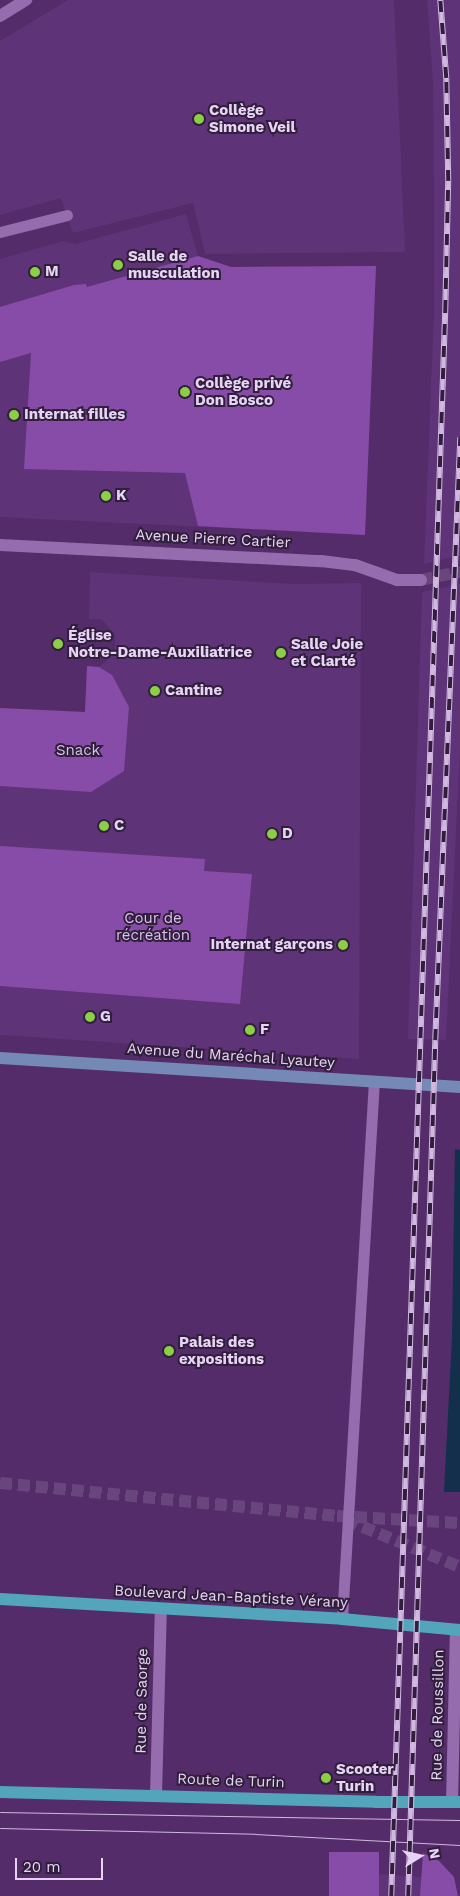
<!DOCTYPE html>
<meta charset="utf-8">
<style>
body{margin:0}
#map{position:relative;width:460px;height:1896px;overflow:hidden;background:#532c69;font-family:"Work Sans",sans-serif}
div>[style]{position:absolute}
.built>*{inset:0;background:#5e3377}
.green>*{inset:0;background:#874ca8;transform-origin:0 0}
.water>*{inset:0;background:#132f4c}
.street-tunnel>*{height:12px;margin-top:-6px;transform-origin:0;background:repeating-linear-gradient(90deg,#69457e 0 12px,transparent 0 18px)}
.primary-tunnel>*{height:12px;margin-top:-6px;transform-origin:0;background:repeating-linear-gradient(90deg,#69457e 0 12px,transparent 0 18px)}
.lane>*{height:11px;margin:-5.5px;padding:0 5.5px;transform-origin:5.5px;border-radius:5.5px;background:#956daf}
.street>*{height:12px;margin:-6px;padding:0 6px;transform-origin:6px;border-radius:6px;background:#956daf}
.secondary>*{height:12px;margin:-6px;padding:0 6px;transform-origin:6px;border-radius:6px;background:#7489b6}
.primary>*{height:12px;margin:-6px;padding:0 6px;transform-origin:6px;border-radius:6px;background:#53a5bc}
.tram>*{height:1px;margin:-0.5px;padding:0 0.5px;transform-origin:0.5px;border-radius:0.5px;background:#d0b8e0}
.rail>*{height:5.5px;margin-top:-2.75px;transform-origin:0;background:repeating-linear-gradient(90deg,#301f3a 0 11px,#d0b8e0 0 22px);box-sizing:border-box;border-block:1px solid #d0b8e0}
.dots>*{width:14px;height:14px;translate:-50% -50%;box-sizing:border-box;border:2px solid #301f3a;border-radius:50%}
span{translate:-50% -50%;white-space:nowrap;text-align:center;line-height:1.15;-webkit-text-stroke:4px #301f3a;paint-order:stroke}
.poi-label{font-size:15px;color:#e8d3f7;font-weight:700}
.left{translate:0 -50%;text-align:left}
.right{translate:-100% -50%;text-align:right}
.street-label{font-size:15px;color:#e8d3f7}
.park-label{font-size:15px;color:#dcbef0}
.north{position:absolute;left:395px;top:1831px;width:50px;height:50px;-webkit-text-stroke:4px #301f3a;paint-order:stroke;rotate:80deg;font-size:14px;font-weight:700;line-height:20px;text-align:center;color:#e8d3f7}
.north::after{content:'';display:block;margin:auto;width:18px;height:22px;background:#e8d3f7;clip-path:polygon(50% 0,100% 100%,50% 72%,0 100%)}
.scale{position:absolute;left:15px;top:1858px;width:88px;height:22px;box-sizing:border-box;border:2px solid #e8d3f7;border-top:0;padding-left:6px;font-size:15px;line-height:18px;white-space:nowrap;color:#e8d3f7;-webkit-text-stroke:4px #301f3a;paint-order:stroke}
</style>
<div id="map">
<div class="built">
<div style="clip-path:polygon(68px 0,394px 0,405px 252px,205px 254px,193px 203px,73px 233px,61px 198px,0 215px,0 41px)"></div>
<div style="clip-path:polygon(427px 0,460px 0,460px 555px,424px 564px,434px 311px,434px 198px,433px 84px)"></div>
<div style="clip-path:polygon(186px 214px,198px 256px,231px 267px,376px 266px,365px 535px,0 517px,0 259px,63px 241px,75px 244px)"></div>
<div style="clip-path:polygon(90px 572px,294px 584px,361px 583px,359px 1059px,0 1035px,0 708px,85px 712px,87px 666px,99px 667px,115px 653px,115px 634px,101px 619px,89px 619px)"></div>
<div style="clip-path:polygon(460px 584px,460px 749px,446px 1040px,408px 1039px,422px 592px)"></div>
<div style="clip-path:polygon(378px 1874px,422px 1877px,420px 1896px,377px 1896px)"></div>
</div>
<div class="green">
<div style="clip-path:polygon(198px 256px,231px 267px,376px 266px,365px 535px,198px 526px,185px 473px,24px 469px,31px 353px,0 362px,0 307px,74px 285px,86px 284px,87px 287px)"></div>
<div style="clip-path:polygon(87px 666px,99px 667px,112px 675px,129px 707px,124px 771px,91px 792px,0 786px,0 708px,85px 712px)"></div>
<div style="clip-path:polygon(0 846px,205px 859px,204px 871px,252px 874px,240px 1004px,0 986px)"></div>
<div style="left:329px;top:1852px;width:50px;height:44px"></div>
<div style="clip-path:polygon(423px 1853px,439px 1861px,454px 1877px,458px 1896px,420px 1896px)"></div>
</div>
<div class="water">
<div style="clip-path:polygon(455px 1149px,460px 1150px,460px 1492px,444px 1492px,452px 1338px)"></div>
</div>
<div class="street-tunnel">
<div style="left:421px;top:580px;width:40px;rotate:-12deg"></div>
</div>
<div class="primary-tunnel">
<div style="left:0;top:1483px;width:339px;rotate:5.6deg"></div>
<div style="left:337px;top:1516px;width:123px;rotate:3.3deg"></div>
<div style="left:346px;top:1520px;width:123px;rotate:22.4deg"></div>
</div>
<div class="lane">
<div style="left:0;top:232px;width:69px;rotate:-14.2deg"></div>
<div style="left:342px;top:1619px;width:539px;rotate:-86.6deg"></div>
</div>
<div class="street">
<div style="left:0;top:16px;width:31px;rotate:-32deg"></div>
<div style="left:0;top:545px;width:321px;rotate:2.9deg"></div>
<div style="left:321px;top:561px;width:34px;rotate:7deg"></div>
<div style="left:355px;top:565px;width:45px;rotate:19.7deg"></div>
<div style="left:397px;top:580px;width:24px"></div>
<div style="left:156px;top:1795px;width:186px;rotate:-88.5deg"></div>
<div style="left:452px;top:1802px;width:172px;rotate:-88.7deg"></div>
</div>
<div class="secondary">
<div style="left:0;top:1058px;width:461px;rotate:3.6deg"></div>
</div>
<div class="primary">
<div style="left:0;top:1599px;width:343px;rotate:3.3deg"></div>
<div style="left:342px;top:1619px;width:119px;rotate:5.3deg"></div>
<div style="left:0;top:1792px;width:376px;rotate:1.5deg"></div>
<div style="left:376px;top:1802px;width:84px"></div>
</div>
<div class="tram">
<div style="left:0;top:1812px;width:460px;rotate:1deg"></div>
<div style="left:0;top:1828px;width:255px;rotate:1.3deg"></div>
<div style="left:255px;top:1834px;width:205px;rotate:3.1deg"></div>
</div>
<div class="rail">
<div style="left:391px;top:1896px;width:1586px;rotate:-88.05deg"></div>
<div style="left:445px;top:311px;width:130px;rotate:-88.7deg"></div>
<div style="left:448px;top:181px;width:103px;rotate:-91.1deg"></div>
<div style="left:446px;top:78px;width:78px;rotate:-94.4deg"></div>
<div style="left:408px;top:1896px;width:856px;rotate:-88.19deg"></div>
<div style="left:435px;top:1040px;width:603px;rotate:-87.62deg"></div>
</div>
<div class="dots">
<div style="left:199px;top:119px;background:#8cce45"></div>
<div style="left:118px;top:265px;background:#8cce45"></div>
<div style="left:35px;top:272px;background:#8cce45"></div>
<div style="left:185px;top:392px;background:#8cce45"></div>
<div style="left:14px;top:415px;background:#8cce45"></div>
<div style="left:106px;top:496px;background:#8cce45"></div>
<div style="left:58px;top:644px;background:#8cce45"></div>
<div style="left:281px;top:653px;background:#8cce45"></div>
<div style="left:155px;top:691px;background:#8cce45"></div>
<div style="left:104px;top:826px;background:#8cce45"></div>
<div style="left:272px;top:834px;background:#8cce45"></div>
<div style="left:343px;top:945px;background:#8cce45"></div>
<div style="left:90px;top:1017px;background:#8cce45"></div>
<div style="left:250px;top:1030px;background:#8cce45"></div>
<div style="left:169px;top:1351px;background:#8cce45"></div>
<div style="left:326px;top:1778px;background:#8cce45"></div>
</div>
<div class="poi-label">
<span class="left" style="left:209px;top:119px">Collège<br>Simone Veil</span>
<span class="left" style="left:128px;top:265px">Salle de<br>musculation</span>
<span class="left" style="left:45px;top:272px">M</span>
<span class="left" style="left:195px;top:392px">Collège privé<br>Don Bosco</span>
<span class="left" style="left:24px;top:415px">Internat filles</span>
<span class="left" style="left:116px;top:496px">K</span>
<span class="left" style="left:68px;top:644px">Église<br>Notre-Dame-Auxiliatrice</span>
<span class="left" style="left:291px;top:653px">Salle Joie<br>et Clarté</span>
<span class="left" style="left:165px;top:691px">Cantine</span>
<span class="left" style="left:114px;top:826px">C</span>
<span class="left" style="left:282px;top:834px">D</span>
<span class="right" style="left:333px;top:945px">Internat garçons</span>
<span class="left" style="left:100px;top:1017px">G</span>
<span class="left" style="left:260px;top:1030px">F</span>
<span class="left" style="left:179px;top:1351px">Palais des<br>expositions</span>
<span class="left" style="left:336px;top:1778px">Scooter<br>Turin</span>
</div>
<div class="street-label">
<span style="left:213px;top:539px;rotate:3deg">Avenue Pierre Cartier</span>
<span style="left:231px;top:1056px;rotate:4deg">Avenue du Maréchal Lyautey</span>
<span style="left:231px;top:1597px;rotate:3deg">Boulevard Jean-Baptiste Vérany</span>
<span style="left:142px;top:1701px;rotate:-89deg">Rue de Saorge</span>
<span style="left:438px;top:1715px;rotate:-89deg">Rue de Roussillon</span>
<span style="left:231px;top:1781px;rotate:2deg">Route de Turin</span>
</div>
<div class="park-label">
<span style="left:78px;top:751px">Snack</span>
<span style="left:153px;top:927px">Cour de<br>récréation</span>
</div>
<div class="north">N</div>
<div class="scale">20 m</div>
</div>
